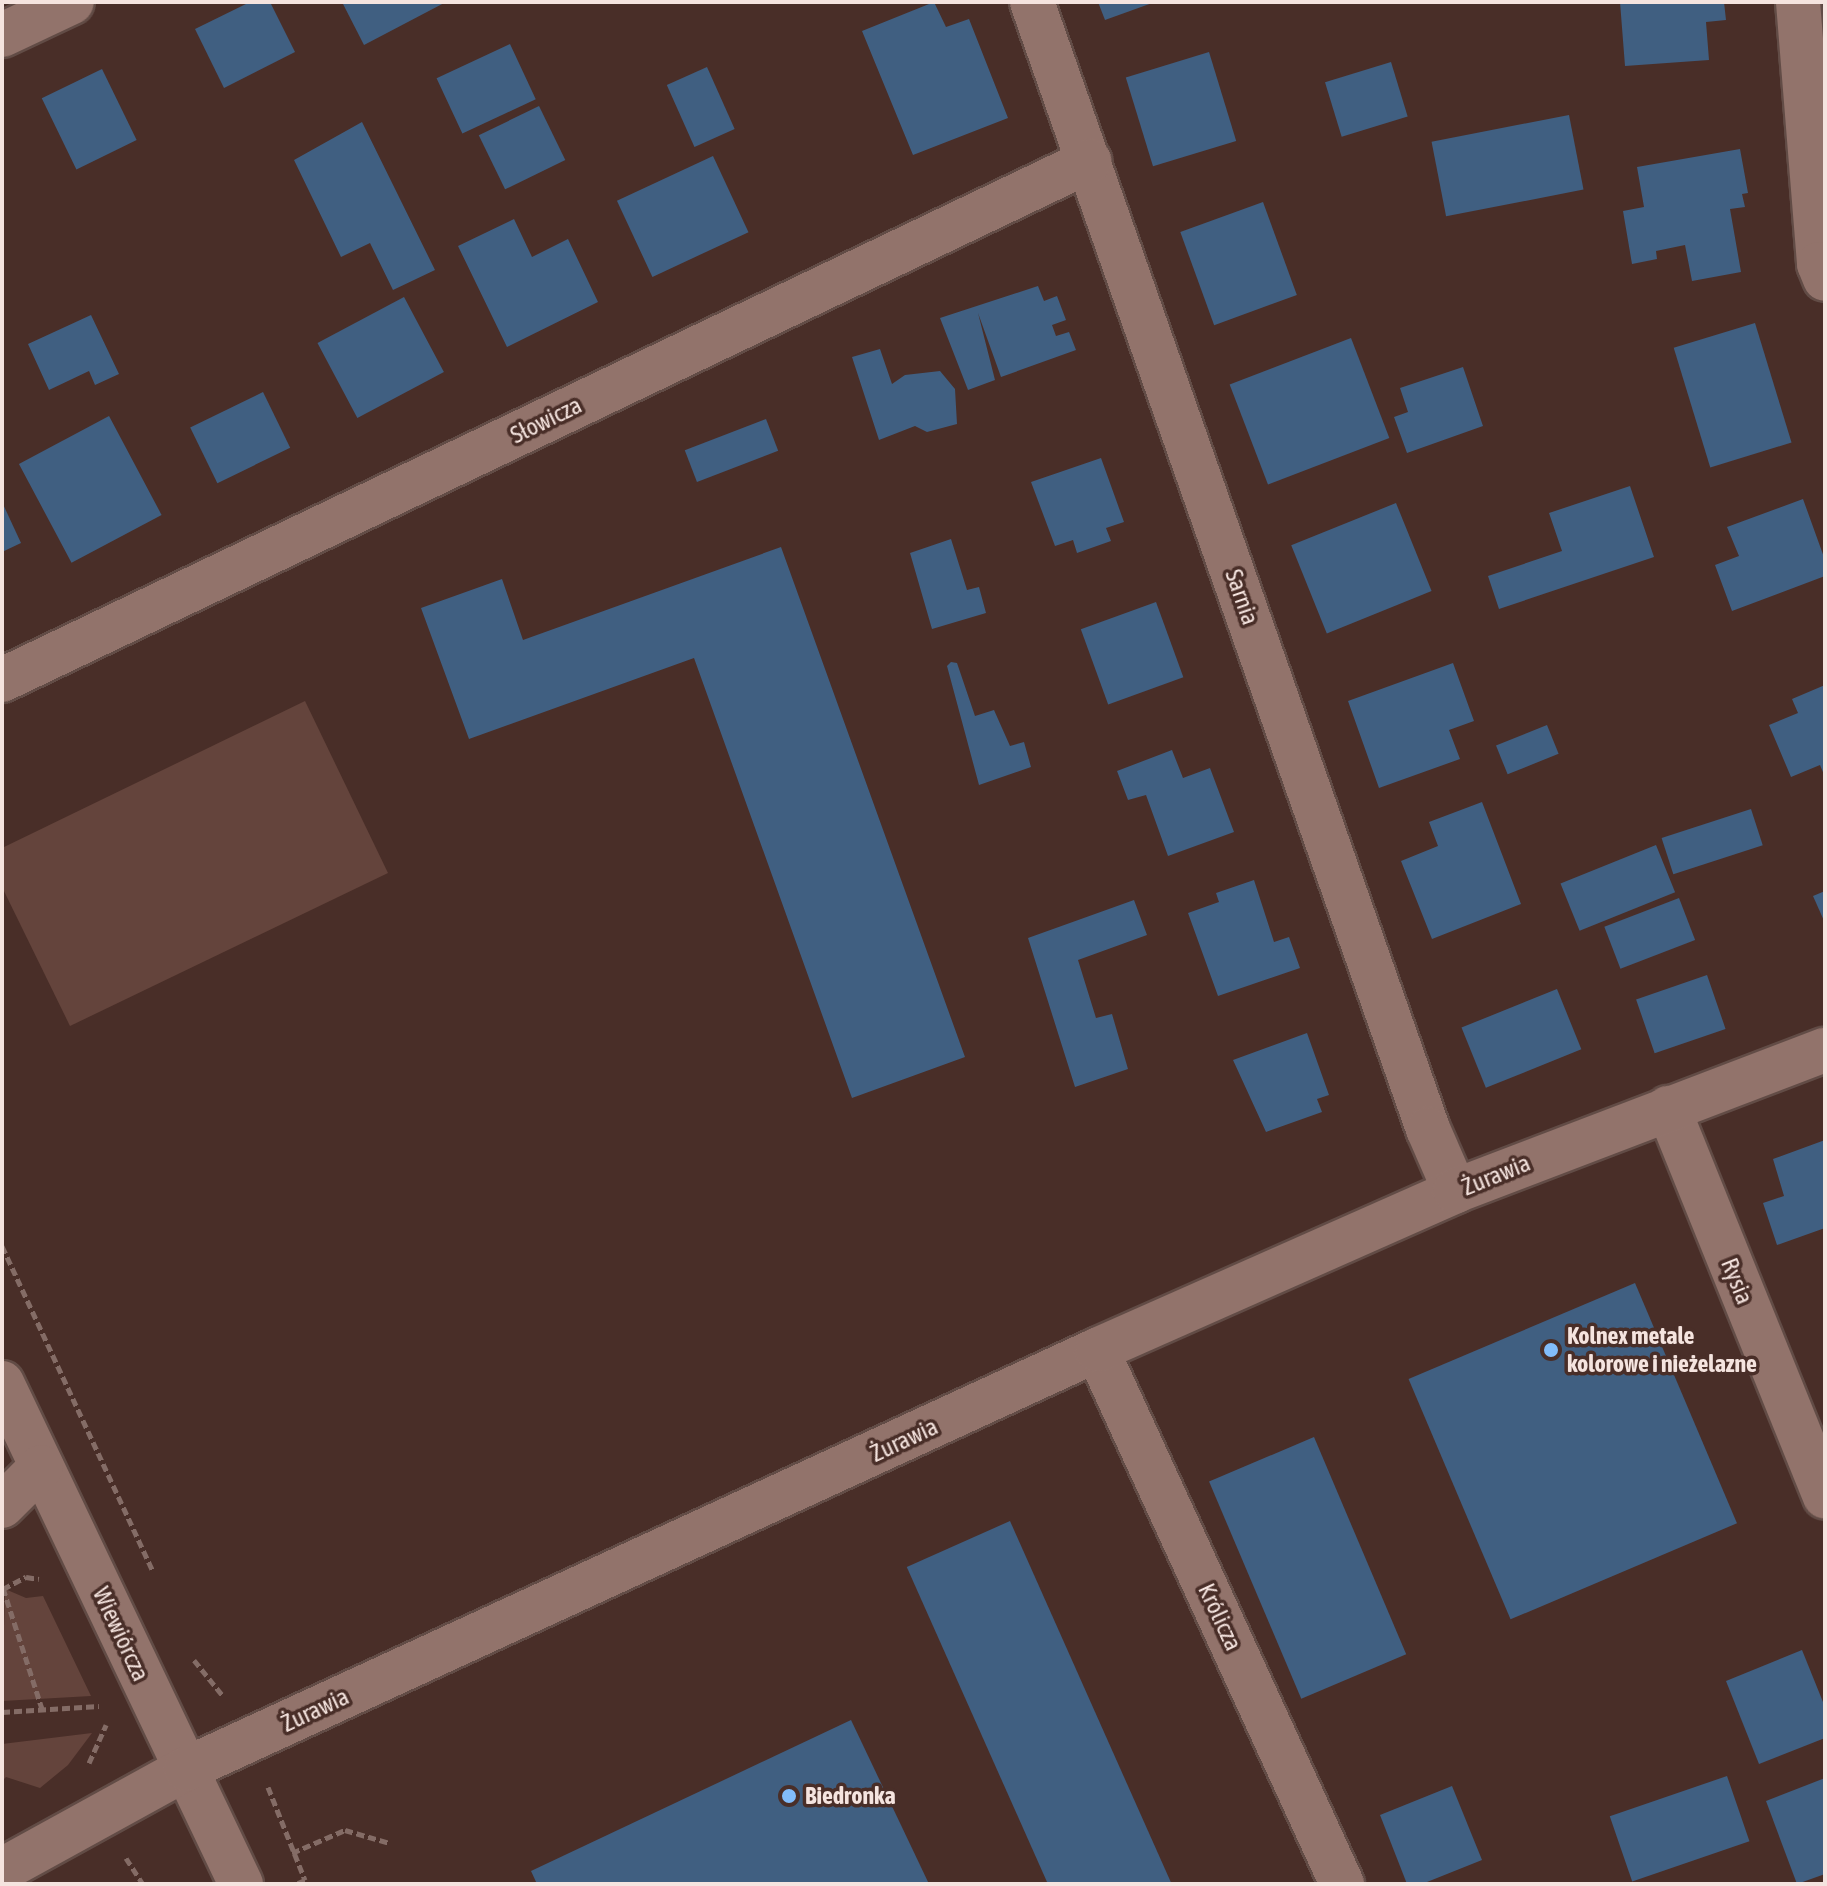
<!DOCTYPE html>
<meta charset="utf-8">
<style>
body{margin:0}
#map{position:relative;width:1827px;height:1886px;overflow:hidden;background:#492e28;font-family:"Asap Condensed",sans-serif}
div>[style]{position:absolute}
.green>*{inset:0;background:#64443c}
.building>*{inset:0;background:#405f81;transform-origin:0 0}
.path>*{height:5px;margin-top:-2.5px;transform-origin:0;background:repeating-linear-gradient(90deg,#846c66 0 8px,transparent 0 12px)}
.roads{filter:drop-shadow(2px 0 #624c46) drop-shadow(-2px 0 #624c46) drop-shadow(0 2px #624c46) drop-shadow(0 -2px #624c46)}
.minor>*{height:44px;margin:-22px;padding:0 22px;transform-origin:22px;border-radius:22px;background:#92736b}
.dots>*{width:22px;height:22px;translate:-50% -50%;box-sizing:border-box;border:4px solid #492e28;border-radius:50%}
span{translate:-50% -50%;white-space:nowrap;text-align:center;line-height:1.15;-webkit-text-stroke:7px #492e28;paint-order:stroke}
.street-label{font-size:24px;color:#f5e4df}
.poi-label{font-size:24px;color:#f5e4df;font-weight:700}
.left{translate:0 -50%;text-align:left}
.frame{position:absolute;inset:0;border:4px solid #f5e4df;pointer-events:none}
</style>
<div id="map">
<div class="green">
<div style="clip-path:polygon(305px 701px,388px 873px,70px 1026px,2px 887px,2px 848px)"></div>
<div style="clip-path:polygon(5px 1589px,26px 1598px,43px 1596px,91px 1696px,2px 1701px)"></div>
<div style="clip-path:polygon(92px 1733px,68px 1765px,40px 1788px,6px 1777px,2px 1781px,2px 1744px)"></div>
</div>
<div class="building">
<div style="clip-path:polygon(250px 2px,270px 2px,295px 52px,224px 88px,195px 29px)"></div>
<div style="clip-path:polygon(342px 2px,446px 2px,364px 45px)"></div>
<div style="clip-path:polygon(934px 2px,946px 27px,969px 19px,1008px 118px,913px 155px,862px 31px)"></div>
<div style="clip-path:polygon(1098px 2px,1155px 2px,1105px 20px)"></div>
<div style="clip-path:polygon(1620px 2px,1724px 2px,1726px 20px,1706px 22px,1709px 60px,1625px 66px)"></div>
<div style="left:510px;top:44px;width:61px;height:81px;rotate:65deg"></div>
<div style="left:1209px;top:52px;width:93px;height:87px;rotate:73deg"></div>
<div style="left:1391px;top:62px;width:57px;height:69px;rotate:73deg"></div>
<div style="left:707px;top:67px;width:68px;height:44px;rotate:66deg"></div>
<div style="left:102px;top:69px;width:79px;height:67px;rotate:64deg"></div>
<div style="left:539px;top:106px;width:60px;height:67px;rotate:64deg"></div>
<div style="left:1569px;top:115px;width:76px;height:140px;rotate:79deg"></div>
<div style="clip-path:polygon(362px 122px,435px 270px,393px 290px,370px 243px,341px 257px,294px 160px)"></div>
<div style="clip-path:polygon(1740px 149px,1748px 193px,1742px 194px,1745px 207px,1730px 209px,1741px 272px,1692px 281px,1685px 245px,1656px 251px,1657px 259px,1632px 264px,1623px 211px,1644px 207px,1637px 167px)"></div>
<div style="left:713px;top:156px;width:84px;height:106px;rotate:65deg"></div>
<div style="left:1263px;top:202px;width:99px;height:88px;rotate:70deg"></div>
<div style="clip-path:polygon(514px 219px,532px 257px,568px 239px,598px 302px,507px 347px,458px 246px)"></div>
<div style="clip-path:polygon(1038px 286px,1044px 301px,1057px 296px,1066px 320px,1052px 325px,1056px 336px,1069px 332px,1076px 350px,1001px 377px,978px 313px,995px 380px,968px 390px,940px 318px)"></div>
<div style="left:404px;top:297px;width:85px;height:98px;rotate:62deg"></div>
<div style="clip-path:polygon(91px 315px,119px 374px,95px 385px,89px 371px,49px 390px,28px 344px)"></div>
<div style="left:1755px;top:323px;width:125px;height:85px;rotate:73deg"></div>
<div style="left:1351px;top:338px;width:107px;height:130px;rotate:69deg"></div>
<div style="clip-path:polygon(880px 349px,892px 384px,905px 375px,940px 371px,955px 389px,957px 424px,927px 432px,915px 426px,879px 440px,852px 357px)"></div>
<div style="clip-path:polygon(1463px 367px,1483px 426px,1407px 453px,1394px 417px,1408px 412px,1400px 388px)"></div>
<div style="left:263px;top:392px;width:62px;height:81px;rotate:64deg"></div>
<div style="left:109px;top:416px;width:112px;height:102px;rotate:62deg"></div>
<div style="left:766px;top:419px;width:34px;height:87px;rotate:69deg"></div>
<div style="clip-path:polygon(1101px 458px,1124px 522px,1106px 528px,1111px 541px,1077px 553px,1073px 540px,1055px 546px,1031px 482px)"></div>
<div style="clip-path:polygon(1630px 486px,1654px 557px,1499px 609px,1488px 576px,1562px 551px,1549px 513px)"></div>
<div style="clip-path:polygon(1803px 499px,1825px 560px,1825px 576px,1732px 611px,1715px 565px,1739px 556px,1727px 527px)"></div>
<div style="clip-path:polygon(2px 502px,21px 543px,2px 552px)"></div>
<div style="left:1396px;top:503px;width:95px;height:113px;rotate:68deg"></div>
<div style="clip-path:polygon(951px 539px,967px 590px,979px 587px,986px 613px,932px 629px,910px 553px)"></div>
<div style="clip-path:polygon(781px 547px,965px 1057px,852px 1098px,694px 658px,469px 739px,421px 608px,502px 579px,523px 640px)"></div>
<div style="left:1156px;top:602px;width:80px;height:80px;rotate:70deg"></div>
<div style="clip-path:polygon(951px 662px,957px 663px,975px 716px,994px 710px,1010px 746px,1024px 742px,1031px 767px,979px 785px,947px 666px)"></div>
<div style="clip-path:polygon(1453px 663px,1474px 721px,1449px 730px,1460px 759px,1379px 788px,1348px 701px)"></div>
<div style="clip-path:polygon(1825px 685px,1825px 777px,1820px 765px,1791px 777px,1769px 725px,1798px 713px,1792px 699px)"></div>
<div style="left:1547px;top:725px;width:31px;height:55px;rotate:68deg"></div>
<div style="clip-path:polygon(1172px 750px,1183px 778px,1210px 768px,1234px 832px,1168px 856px,1146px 795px,1128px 800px,1117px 771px)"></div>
<div style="clip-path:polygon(1482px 802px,1521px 904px,1432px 939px,1401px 861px,1438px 846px,1429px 822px)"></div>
<div style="left:1751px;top:809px;width:38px;height:94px;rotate:72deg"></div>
<div style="left:1656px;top:845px;width:51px;height:103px;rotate:68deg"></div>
<div style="clip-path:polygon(1254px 880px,1274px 942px,1289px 937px,1300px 968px,1218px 996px,1188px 913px,1219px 902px,1216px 893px)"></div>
<div style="clip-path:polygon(1825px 891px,1825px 923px,1813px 896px)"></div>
<div style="left:1679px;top:898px;width:45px;height:80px;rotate:69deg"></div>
<div style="clip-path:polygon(1134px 900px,1147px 935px,1078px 960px,1096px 1018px,1112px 1014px,1128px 1069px,1075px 1087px,1028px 938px)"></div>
<div style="left:1707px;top:975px;width:57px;height:75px;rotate:71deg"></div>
<div style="left:1557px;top:989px;width:65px;height:103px;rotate:68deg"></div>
<div style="clip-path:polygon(1307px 1033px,1329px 1095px,1317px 1099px,1322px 1112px,1266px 1132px,1233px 1060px)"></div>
<div style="clip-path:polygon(1825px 1140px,1825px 1228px,1777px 1245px,1763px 1203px,1784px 1196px,1773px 1159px)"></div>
<div style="left:1635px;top:1283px;width:261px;height:246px;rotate:67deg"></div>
<div style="left:1314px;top:1437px;width:236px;height:114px;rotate:67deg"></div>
<div style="left:1010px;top:1521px;width:398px;height:113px;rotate:66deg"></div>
<div style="clip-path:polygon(1802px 1650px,1825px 1707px,1825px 1738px,1759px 1764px,1726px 1681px)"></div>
<div style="clip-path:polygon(851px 1720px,929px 1884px,537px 1884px,531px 1871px)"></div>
<div style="left:1727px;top:1776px;width:69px;height:124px;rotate:71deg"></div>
<div style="clip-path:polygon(1825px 1778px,1825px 1874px,1797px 1884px,1766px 1801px)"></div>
<div style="clip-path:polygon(1452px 1786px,1482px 1860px,1422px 1884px,1407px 1884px,1380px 1815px)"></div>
</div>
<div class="path">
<div style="left:2px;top:1246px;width:358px;rotate:65.1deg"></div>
<div style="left:3px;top:1588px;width:127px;rotate:72.1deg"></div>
<div style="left:3px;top:1589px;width:26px;rotate:-28deg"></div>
<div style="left:26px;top:1577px;width:13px;rotate:9deg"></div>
<div style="left:194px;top:1660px;width:46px;rotate:51.1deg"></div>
<div style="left:2px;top:1712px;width:97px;rotate:-3.5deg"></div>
<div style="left:89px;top:1763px;width:42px;rotate:-65.9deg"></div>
<div style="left:268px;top:1787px;width:100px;rotate:68.3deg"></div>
<div style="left:305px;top:1880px;width:10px;rotate:156deg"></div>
<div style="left:292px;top:1853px;width:58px;rotate:-23.5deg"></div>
<div style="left:345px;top:1830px;width:47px;rotate:16.1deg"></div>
<div style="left:126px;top:1858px;width:31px;rotate:57deg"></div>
</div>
<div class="roads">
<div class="minor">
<div style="left:1032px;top:2px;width:1195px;rotate:70.64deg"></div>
<div style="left:1428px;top:1129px;width:68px;rotate:66.5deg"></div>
<div style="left:1798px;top:2px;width:263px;rotate:85.4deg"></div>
<div style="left:1819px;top:264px;width:16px;rotate:68deg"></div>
<div style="left:2px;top:35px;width:77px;rotate:-25.2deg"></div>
<div style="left:2px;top:680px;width:1205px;rotate:-25.52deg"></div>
<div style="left:1668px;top:1108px;width:419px;rotate:68deg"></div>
<div style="left:1097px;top:1350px;width:588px;rotate:65.35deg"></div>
<div style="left:2px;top:1383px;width:555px;rotate:64.5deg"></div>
<div style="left:2px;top:1506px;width:55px;rotate:-45deg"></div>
<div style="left:2px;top:1870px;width:210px;rotate:-28.8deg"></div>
<div style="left:186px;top:1769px;width:1003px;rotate:-24.7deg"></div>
<div style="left:1097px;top:1350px;width:392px;rotate:-23.9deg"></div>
<div style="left:1455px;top:1191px;width:396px;rotate:-20.9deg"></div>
</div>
</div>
<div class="dots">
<div style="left:1551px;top:1350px;background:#82bcfa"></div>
<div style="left:789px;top:1796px;background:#82bcfa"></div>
</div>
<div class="street-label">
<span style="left:546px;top:420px;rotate:-26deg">Słowicza</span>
<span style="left:1242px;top:597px;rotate:71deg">Sarnia</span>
<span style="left:1496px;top:1175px;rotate:-22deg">Żurawia</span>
<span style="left:1737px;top:1281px;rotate:68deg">Rysia</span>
<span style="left:904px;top:1440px;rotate:-25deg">Żurawia</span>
<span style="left:1220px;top:1617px;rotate:65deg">Królicza</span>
<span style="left:121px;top:1634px;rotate:65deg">Wiewiórcza</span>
<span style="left:315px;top:1710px;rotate:-25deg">Żurawia</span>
</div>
<div class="poi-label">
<span class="left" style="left:1567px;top:1350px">Kolnex metale<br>kolorowe i nieżelazne</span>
<span class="left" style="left:805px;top:1796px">Biedronka</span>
</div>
<div class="frame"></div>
</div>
